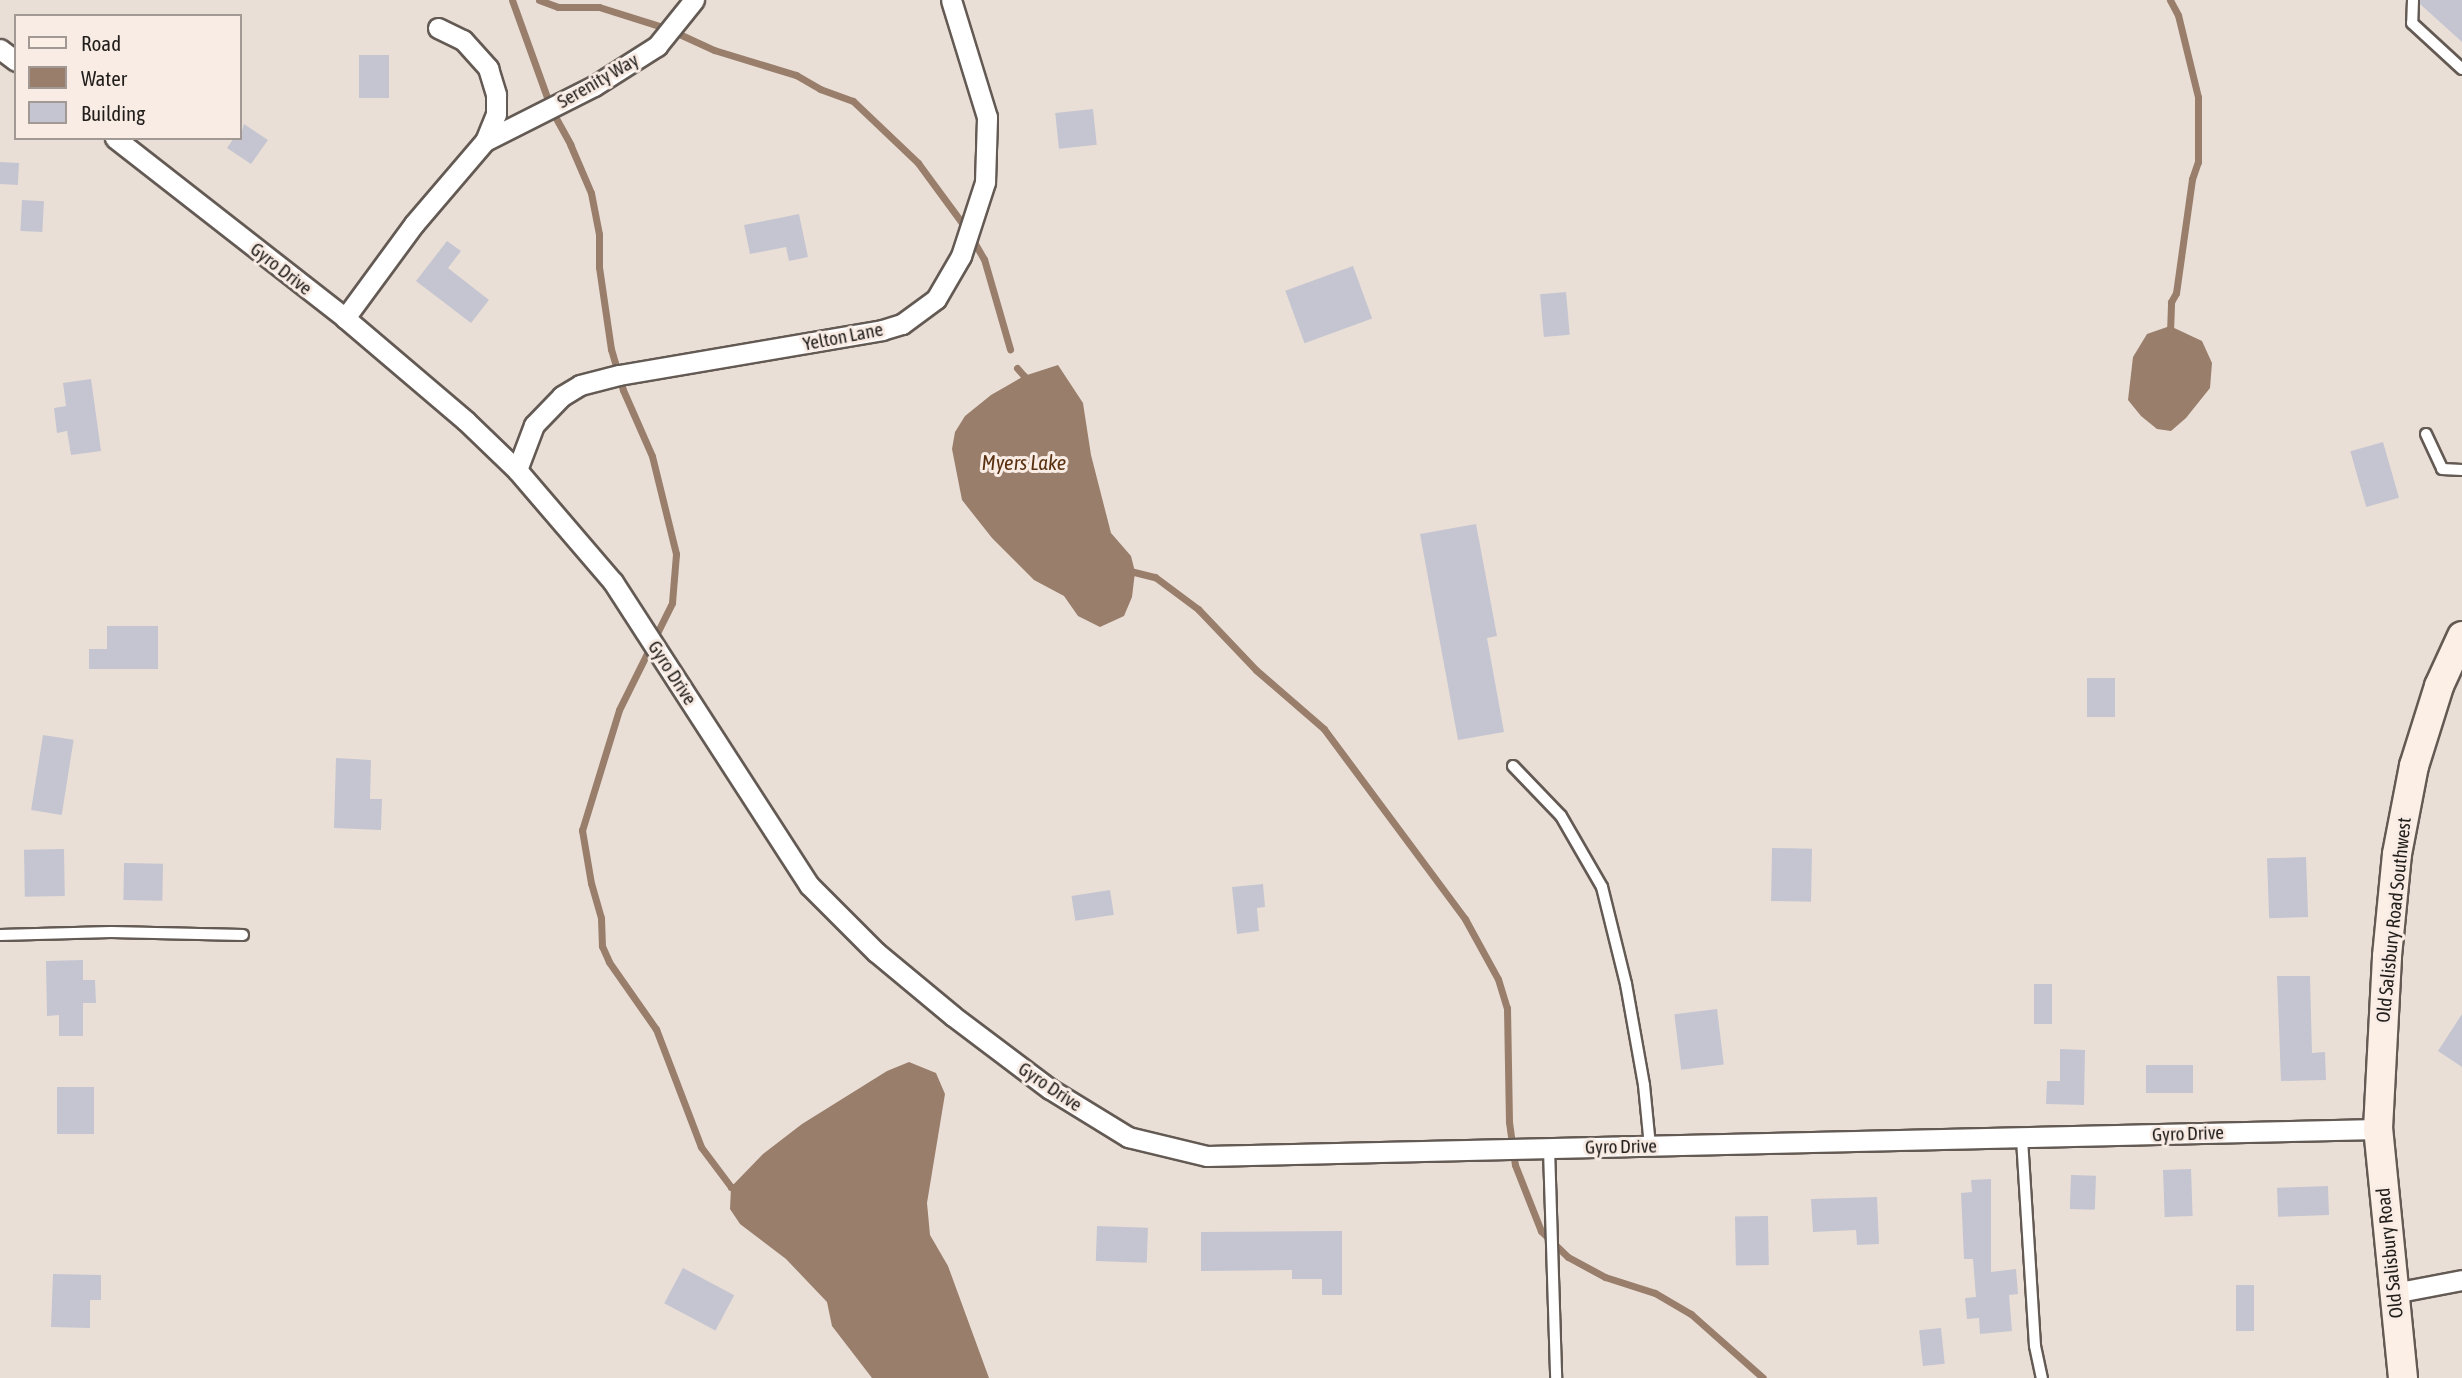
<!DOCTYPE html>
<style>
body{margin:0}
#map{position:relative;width:2462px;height:1378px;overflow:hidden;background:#eadfd7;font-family:"Asap Condensed",sans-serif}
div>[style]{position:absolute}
.water>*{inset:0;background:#997e6b}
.stream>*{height:7px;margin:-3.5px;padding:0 3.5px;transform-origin:3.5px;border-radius:3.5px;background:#997e6b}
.building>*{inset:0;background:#c4c5d1;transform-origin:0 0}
.roads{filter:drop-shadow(2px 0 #645a54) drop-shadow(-2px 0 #645a54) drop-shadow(0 2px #645a54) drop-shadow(0 -2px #645a54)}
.service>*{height:10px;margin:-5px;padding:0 5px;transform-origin:5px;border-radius:5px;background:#fff}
.minor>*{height:19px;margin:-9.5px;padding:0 9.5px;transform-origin:9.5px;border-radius:9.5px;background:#fff}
.secondary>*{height:28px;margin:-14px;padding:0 14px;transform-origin:14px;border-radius:14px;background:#fcefe6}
span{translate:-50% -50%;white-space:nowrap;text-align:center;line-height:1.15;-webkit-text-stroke:6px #f8ece5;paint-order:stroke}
.street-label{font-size:19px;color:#211d1a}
.water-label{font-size:21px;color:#593010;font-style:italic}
.legend{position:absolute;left:14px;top:14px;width:228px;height:126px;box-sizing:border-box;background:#f8ece5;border:2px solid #a29994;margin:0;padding:9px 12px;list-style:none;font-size:21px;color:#211d1a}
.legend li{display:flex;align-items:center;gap:14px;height:35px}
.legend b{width:35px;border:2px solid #a29994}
</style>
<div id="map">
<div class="water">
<div style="clip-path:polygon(2170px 326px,2202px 341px,2212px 363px,2210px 388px,2186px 418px,2171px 431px,2157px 429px,2141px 416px,2128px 400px,2133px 357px,2147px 334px)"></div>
<div style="clip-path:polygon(1058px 365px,1083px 403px,1091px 455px,1111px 533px,1131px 556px,1135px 572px,1132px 597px,1124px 616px,1100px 627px,1078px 616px,1064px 596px,1034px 580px,992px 538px,962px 500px,952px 449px,955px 432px,965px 416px,991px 395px,1024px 376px)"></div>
<div style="clip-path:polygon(909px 1062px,936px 1073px,945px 1094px,927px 1203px,930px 1235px,948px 1266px,989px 1378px,872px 1378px,832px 1326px,827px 1302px,786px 1259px,740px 1224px,730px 1209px,731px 1187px,763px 1154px,802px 1124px,887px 1071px)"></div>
</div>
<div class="stream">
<div style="left:512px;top:0;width:118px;rotate:70.2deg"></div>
<div style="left:552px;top:111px;width:38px;rotate:61deg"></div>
<div style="left:570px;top:144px;width:53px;rotate:66.8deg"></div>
<div style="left:591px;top:193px;width:42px;rotate:79deg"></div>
<div style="left:599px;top:234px;width:33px;rotate:90deg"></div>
<div style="left:599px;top:267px;width:83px;rotate:81.7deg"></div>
<div style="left:611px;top:349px;width:43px;rotate:73.7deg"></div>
<div style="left:623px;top:390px;width:72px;rotate:66.3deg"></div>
<div style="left:652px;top:456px;width:101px;rotate:76.2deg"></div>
<div style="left:676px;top:554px;width:49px;rotate:94.7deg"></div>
<div style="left:672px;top:603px;width:119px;rotate:116.4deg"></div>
<div style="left:619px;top:710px;width:126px;rotate:107.1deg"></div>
<div style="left:582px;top:830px;width:54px;rotate:80.4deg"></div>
<div style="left:591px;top:883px;width:36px;rotate:74deg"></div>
<div style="left:601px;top:918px;width:28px;rotate:88deg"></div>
<div style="left:602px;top:946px;width:17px;rotate:66deg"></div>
<div style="left:609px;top:962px;width:82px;rotate:55deg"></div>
<div style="left:656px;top:1029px;width:126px;rotate:69.1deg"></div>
<div style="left:701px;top:1147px;width:50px;rotate:53.1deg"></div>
<div style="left:731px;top:1187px;width:9px;rotate:6deg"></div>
<div style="left:539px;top:0;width:20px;rotate:20deg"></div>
<div style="left:558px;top:7px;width:41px"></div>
<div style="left:599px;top:7px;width:67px;rotate:17.4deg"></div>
<div style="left:677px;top:33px;width:41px;rotate:24.7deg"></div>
<div style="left:714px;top:50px;width:86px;rotate:17deg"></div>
<div style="left:796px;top:75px;width:28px;rotate:30deg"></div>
<div style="left:820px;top:89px;width:35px;rotate:20deg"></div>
<div style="left:853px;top:101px;width:90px;rotate:43.6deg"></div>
<div style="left:918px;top:163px;width:79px;rotate:53.7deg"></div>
<div style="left:974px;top:242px;width:20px;rotate:60deg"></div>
<div style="left:984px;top:259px;width:94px;rotate:73.9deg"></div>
<div style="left:2170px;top:333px;width:31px;rotate:-88deg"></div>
<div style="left:2171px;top:302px;width:10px;rotate:-61deg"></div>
<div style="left:2176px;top:293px;width:115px;rotate:-82deg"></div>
<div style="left:2192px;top:179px;width:18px;rotate:-71deg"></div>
<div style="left:2198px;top:162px;width:65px;rotate:-90deg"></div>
<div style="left:2198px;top:97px;width:84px;rotate:-103.7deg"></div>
<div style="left:2178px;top:15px;width:17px;rotate:-118deg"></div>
<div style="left:1017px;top:368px;width:11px;rotate:49deg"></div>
<div style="left:1024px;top:376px;width:8px;rotate:90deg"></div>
<div style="left:1126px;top:570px;width:30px;rotate:14deg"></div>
<div style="left:1155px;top:577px;width:54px;rotate:36.7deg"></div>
<div style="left:1198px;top:609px;width:84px;rotate:46.4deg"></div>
<div style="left:1256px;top:670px;width:90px;rotate:40.9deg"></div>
<div style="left:1324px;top:729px;width:237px;rotate:53.4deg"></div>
<div style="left:1465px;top:919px;width:68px;rotate:61.2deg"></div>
<div style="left:1498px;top:979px;width:30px;rotate:73deg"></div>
<div style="left:1507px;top:1008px;width:114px;rotate:89deg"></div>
<div style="left:1509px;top:1122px;width:43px;rotate:82.1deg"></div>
<div style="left:1515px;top:1165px;width:71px;rotate:68.5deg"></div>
<div style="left:1541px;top:1231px;width:37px;rotate:44deg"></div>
<div style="left:1568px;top:1257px;width:42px;rotate:28.4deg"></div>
<div style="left:1605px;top:1277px;width:52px;rotate:17.7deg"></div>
<div style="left:1655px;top:1293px;width:42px;rotate:30.3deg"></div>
<div style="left:1691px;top:1314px;width:96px;rotate:41.6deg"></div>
</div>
<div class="building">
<div style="clip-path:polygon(2420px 0,2462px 0,2462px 42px,2420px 4px)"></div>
<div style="left:359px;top:55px;width:30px;height:43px"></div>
<div style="left:1093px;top:109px;width:36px;height:38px;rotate:84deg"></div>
<div style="clip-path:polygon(244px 124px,268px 140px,251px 164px,227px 148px,234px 138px,240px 138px)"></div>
<div style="left:0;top:162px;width:19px;height:22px;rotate:3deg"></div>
<div style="left:22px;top:200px;width:22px;height:31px;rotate:3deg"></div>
<div style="clip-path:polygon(799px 214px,808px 257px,789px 261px,786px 247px,750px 254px,744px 225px)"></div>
<div style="clip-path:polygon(447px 241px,461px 251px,448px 268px,489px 300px,471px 323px,416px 281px)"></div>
<div style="left:1353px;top:266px;width:56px;height:72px;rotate:70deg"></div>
<div style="left:1566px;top:292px;width:43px;height:26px;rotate:85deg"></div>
<div style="clip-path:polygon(91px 379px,101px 451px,71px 455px,67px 431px,57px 433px,54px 408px,66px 406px,63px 383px)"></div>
<div style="left:2383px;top:442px;width:58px;height:34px;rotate:74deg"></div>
<div style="clip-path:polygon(1476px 524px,1497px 636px,1487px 638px,1504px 732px,1458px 740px,1420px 534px)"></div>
<div style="clip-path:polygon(107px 626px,158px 626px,158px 669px,89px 669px,89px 649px,107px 649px)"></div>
<div style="left:2087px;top:678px;width:28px;height:39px"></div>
<div style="left:43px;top:735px;width:31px;height:76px;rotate:9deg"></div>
<div style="clip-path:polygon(336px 758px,371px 760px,370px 799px,382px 799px,381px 830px,334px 828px)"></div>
<div style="left:1772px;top:848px;width:40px;height:53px;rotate:1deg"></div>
<div style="left:64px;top:849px;width:47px;height:40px;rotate:89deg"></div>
<div style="left:2306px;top:857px;width:60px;height:39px;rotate:88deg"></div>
<div style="left:124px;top:863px;width:39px;height:37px;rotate:1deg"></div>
<div style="clip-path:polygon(1263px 884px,1265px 907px,1257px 908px,1259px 931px,1237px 934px,1232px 887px)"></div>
<div style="left:1110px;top:890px;width:25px;height:39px;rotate:81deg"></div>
<div style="clip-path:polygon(83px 960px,83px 980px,95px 980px,96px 1003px,83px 1003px,83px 1036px,59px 1036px,59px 1015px,47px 1016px,46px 961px)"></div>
<div style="clip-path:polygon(2277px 976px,2310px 976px,2312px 1053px,2325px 1052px,2326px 1080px,2281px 1081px)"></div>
<div style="left:2052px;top:984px;width:40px;height:18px;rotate:90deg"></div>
<div style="left:1717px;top:1009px;width:56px;height:43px;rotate:83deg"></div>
<div style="clip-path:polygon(2462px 1014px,2462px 1067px,2438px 1051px)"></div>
<div style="clip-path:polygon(2060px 1049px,2085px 1050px,2084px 1105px,2046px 1104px,2047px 1081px,2060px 1081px)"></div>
<div style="left:2193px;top:1065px;width:28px;height:47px;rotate:90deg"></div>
<div style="left:57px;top:1087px;width:37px;height:47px"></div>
<div style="left:2191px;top:1169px;width:47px;height:28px;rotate:88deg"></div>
<div style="left:2071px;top:1175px;width:25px;height:34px;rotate:2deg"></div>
<div style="clip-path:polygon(1991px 1179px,1991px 1272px,2016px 1269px,2018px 1294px,2009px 1295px,2012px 1331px,1980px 1334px,1979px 1318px,1967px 1319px,1965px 1298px,1976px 1297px,1973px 1259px,1964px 1259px,1961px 1193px,1972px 1192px,1971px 1180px)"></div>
<div style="left:2328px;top:1186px;width:29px;height:51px;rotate:88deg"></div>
<div style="clip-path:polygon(1877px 1197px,1879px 1244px,1857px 1245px,1856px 1230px,1813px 1232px,1811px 1199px)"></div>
<div style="left:1768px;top:1216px;width:49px;height:33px;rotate:89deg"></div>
<div style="left:1097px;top:1226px;width:51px;height:35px;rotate:2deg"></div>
<div style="clip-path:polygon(1342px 1231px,1342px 1295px,1322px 1295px,1322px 1279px,1292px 1279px,1292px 1270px,1201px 1271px,1201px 1232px)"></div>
<div style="left:683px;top:1268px;width:58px;height:40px;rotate:28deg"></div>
<div style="clip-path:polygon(53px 1274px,101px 1275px,101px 1300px,90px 1300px,90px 1328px,51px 1327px)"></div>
<div style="left:2236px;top:1285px;width:18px;height:46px"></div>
<div style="left:1941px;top:1328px;width:36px;height:22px;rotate:84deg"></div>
</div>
<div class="roads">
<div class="service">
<div style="left:2413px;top:0;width:23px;rotate:92deg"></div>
<div style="left:2412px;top:23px;width:68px;rotate:42.6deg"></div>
<div style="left:2426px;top:434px;width:38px;rotate:65deg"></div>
<div style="left:2442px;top:469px;width:20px;rotate:3deg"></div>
<div style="left:1513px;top:766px;width:69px;rotate:46.2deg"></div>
<div style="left:1561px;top:816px;width:82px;rotate:60deg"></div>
<div style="left:1602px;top:887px;width:100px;rotate:76.1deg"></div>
<div style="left:1626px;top:984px;width:103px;rotate:79.9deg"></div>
<div style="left:1644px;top:1085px;width:61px;rotate:84.4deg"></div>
<div style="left:0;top:935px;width:111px;rotate:-1.5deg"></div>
<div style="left:111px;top:932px;width:132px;rotate:1.3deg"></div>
<div style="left:2022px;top:1139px;width:207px;rotate:86.4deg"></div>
<div style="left:2035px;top:1346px;width:33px;rotate:78deg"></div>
<div style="left:1549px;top:1149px;width:229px;rotate:88.2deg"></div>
</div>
<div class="minor">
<div style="left:438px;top:28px;width:28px;rotate:26deg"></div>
<div style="left:463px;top:40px;width:38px;rotate:48deg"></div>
<div style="left:488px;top:68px;width:28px;rotate:73deg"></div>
<div style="left:496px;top:95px;width:19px;rotate:90deg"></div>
<div style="left:496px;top:114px;width:29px;rotate:112deg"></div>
<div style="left:0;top:49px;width:20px;rotate:37deg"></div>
<div style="left:115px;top:138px;width:292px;rotate:38deg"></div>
<div style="left:345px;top:318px;width:159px;rotate:40.4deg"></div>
<div style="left:466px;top:421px;width:71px;rotate:43.9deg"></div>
<div style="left:517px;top:470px;width:148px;rotate:49.4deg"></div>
<div style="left:613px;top:582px;width:361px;rotate:57.1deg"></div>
<div style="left:809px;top:885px;width:95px;rotate:45deg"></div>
<div style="left:876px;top:952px;width:100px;rotate:39.7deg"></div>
<div style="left:953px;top:1016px;width:121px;rotate:37deg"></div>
<div style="left:1050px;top:1089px;width:92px;rotate:31.6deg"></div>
<div style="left:1128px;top:1137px;width:81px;rotate:13.5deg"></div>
<div style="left:1207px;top:1156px;width:1171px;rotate:-1.32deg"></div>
<div style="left:345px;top:318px;width:117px;rotate:-53.7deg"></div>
<div style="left:414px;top:224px;width:109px;rotate:-49.5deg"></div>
<div style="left:485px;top:141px;width:122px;rotate:-26.8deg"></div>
<div style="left:594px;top:86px;width:75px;rotate:-32.4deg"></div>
<div style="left:657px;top:46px;width:59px;rotate:-51.2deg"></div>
<div style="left:517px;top:470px;width:48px;rotate:-69.3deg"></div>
<div style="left:534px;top:425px;width:40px;rotate:-46deg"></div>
<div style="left:562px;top:396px;width:21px;rotate:-31deg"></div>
<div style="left:580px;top:385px;width:40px;rotate:-14.4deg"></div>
<div style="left:619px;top:375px;width:267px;rotate:-9.7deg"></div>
<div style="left:882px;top:330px;width:21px;rotate:-17deg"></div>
<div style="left:902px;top:324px;width:42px;rotate:-36.3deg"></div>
<div style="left:936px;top:299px;width:50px;rotate:-59.8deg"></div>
<div style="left:961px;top:256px;width:78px;rotate:-72deg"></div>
<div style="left:985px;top:182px;width:65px;rotate:-88.2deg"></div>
<div style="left:987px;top:117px;width:122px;rotate:-107.1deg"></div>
<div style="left:2394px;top:1293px;width:69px;rotate:-10.8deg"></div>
</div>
<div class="secondary">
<div style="left:2403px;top:1378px;width:250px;rotate:-95.7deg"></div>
<div style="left:2378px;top:1129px;width:173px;rotate:-87deg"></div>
<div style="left:2387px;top:956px;width:102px;rotate:-84.4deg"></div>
<div style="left:2397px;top:854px;width:90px;rotate:-79.1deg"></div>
<div style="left:2414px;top:766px;width:84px;rotate:-72.6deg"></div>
<div style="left:2439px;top:686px;width:55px;rotate:-65.3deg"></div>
</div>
</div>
<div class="street-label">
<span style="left:598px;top:81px;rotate:-30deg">Serenity Way</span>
<span style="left:281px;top:269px;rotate:38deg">Gyro Drive</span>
<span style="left:843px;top:337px;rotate:-11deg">Yelton Lane</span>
<span style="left:672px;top:673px;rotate:57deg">Gyro Drive</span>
<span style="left:2394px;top:920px;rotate:-84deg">Old Salisbury Road Southwest</span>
<span style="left:1050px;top:1087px;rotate:34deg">Gyro Drive</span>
<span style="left:2188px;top:1134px;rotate:-2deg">Gyro Drive</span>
<span style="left:1621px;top:1147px;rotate:-1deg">Gyro Drive</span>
<span style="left:2390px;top:1253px;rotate:-96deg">Old Salisbury Road</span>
</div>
<div class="water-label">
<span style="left:1024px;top:462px">Myers Lake</span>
</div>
<ul class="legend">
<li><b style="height:9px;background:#fcefe6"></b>Road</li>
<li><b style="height:19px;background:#997e6b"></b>Water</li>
<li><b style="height:19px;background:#c4c5d1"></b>Building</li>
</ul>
</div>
